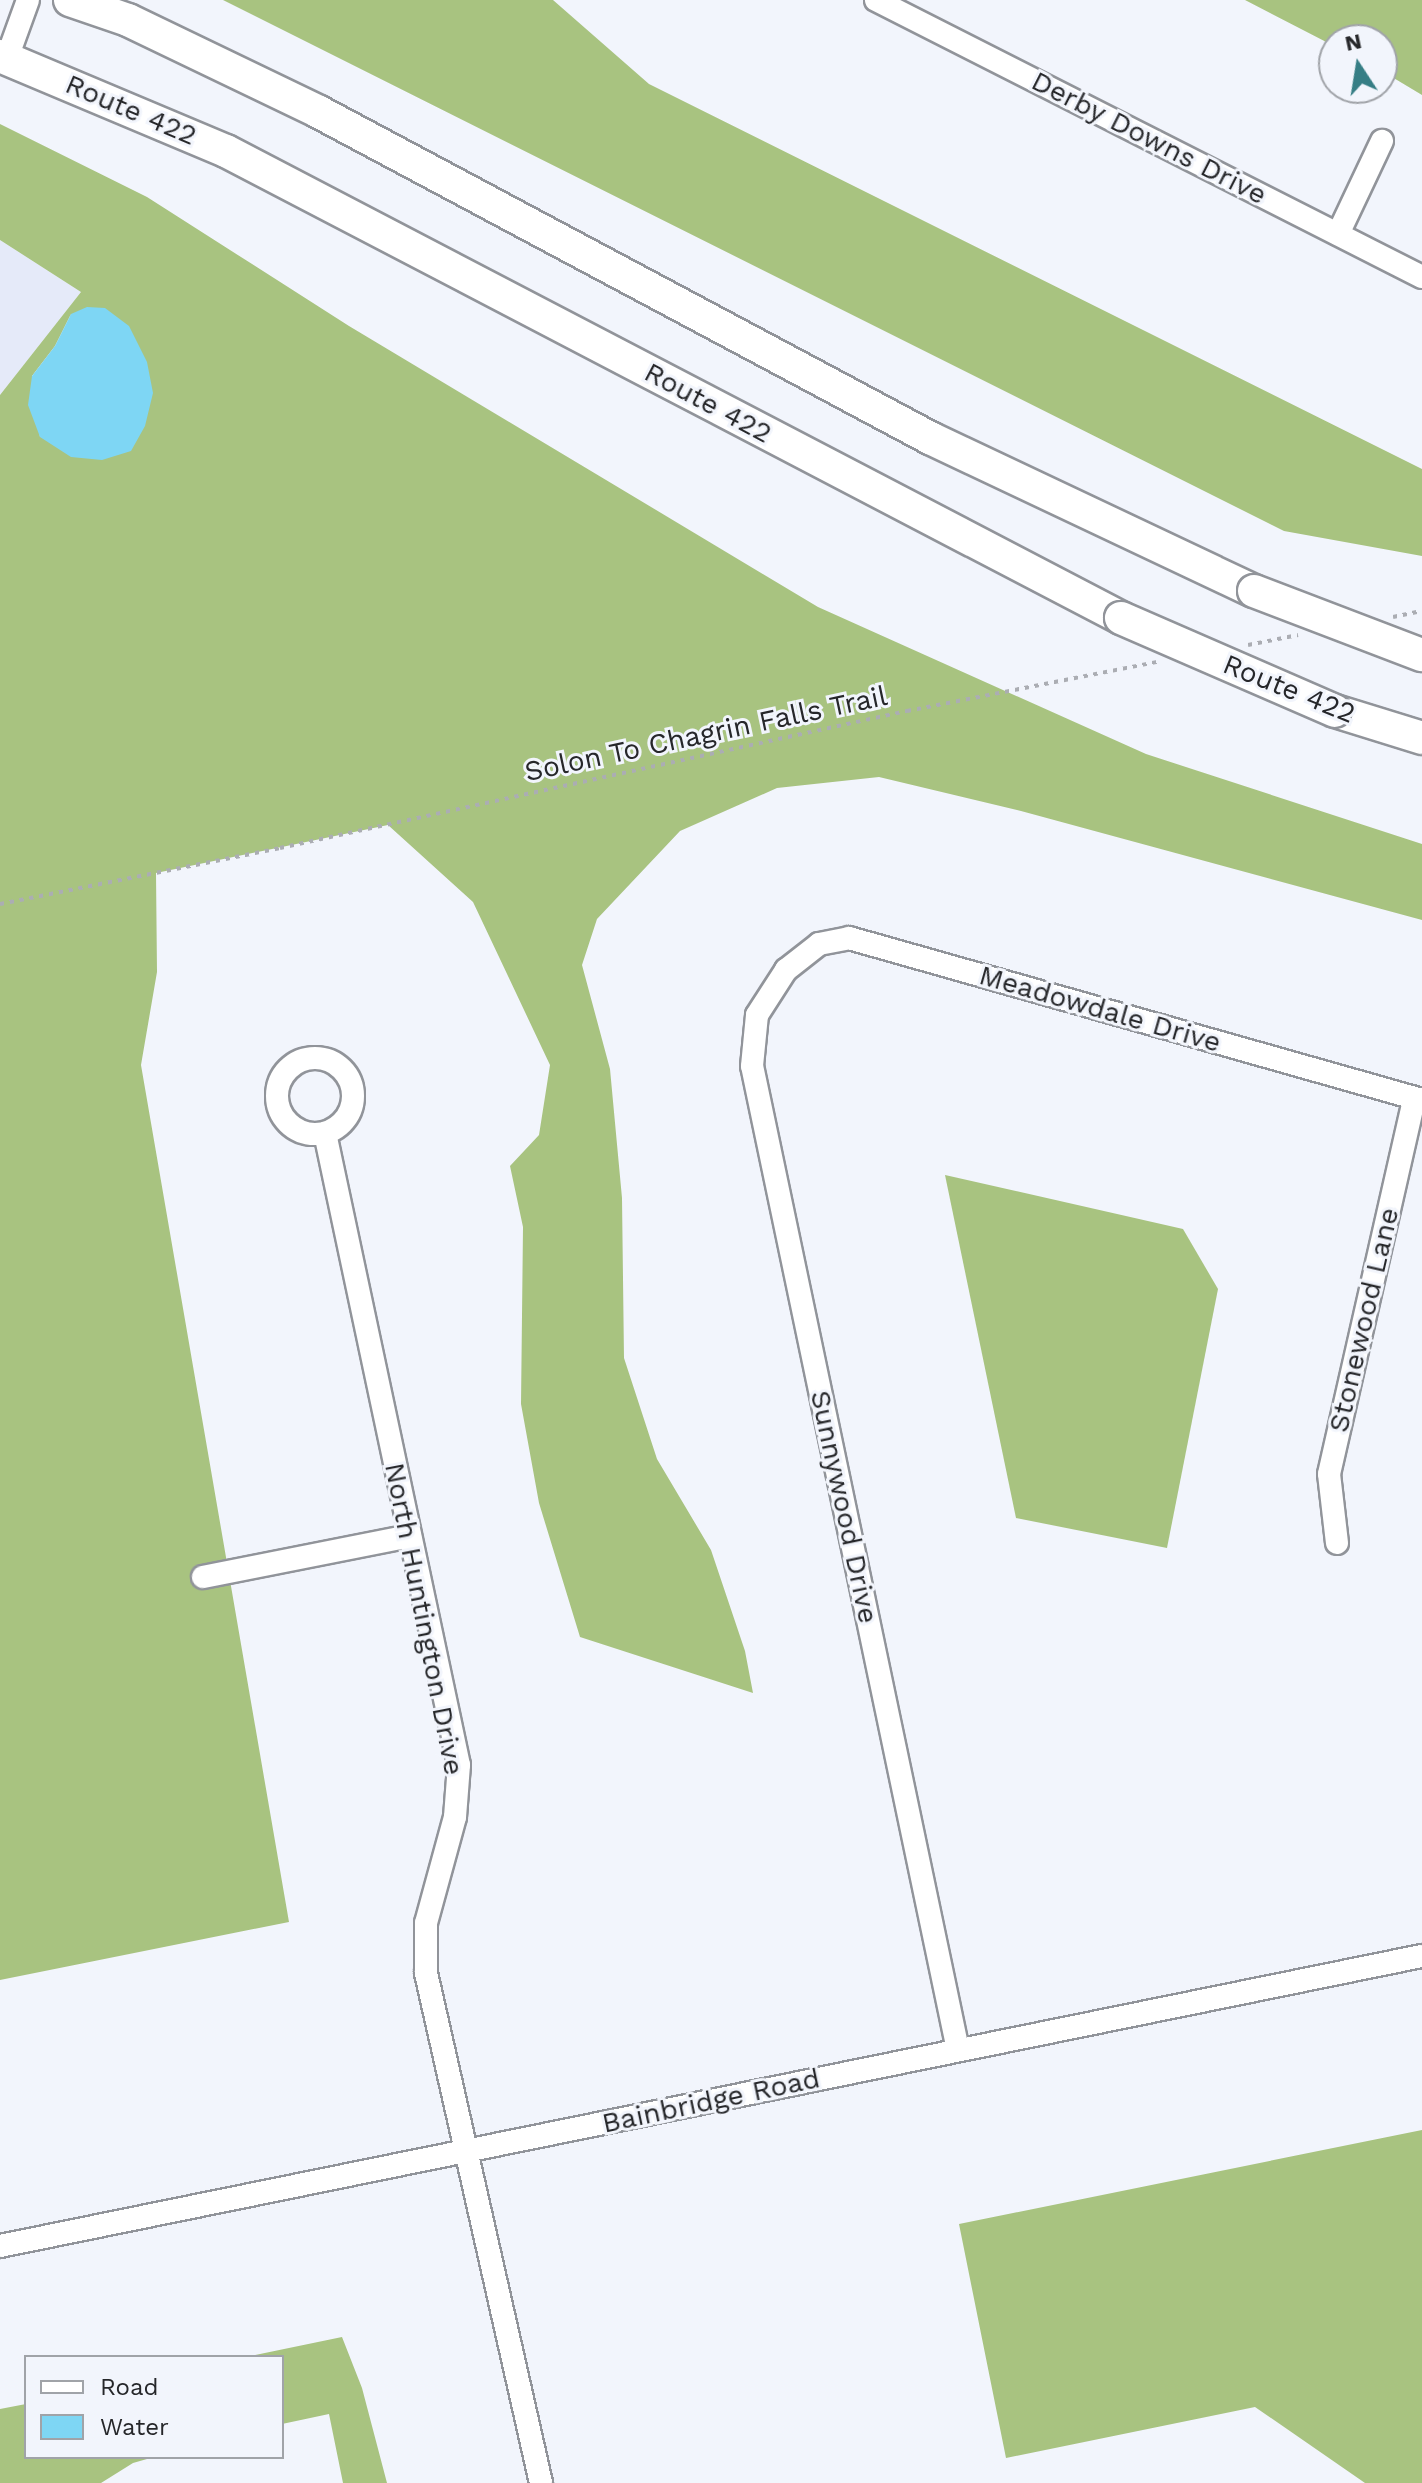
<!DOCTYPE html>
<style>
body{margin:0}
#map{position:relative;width:1422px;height:2483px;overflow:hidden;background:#f2f5fc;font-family:"Work Sans",sans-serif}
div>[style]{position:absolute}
.built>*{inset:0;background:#e5eaf9}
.forest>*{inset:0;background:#a8c380}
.water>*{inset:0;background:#7ed6f4}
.path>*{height:4px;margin-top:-2px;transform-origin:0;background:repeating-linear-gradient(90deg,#abadb3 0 4px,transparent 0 10px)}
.roads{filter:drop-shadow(2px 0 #91949a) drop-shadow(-2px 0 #91949a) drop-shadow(0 2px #91949a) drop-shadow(0 -2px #91949a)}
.minor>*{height:22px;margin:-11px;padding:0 11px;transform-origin:11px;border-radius:11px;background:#fff}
.minor>.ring{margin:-11px;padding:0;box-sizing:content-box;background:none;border:22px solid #fff;border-radius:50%}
.highway>*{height:32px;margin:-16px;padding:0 16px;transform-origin:16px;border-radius:16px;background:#fff}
.bridges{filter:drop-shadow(2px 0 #91949a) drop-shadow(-2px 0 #91949a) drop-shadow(0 2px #91949a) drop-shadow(0 -2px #91949a)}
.highway-bridge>*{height:32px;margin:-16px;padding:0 16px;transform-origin:16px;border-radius:16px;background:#fff}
span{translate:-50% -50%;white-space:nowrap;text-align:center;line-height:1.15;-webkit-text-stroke:6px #f2f5fc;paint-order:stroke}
.street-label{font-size:28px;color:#26272a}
.legend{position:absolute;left:24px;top:2355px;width:260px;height:104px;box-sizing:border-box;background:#f2f5fc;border:2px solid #a0a3a8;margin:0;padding:10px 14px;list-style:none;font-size:24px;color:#26272a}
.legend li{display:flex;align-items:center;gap:16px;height:40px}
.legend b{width:40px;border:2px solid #a0a3a8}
.north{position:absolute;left:1318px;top:24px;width:80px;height:80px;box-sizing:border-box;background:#f2f5fc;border:2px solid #a0a3a8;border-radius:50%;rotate:348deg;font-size:22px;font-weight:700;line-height:32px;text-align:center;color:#26272a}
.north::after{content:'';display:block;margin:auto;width:28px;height:36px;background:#367e85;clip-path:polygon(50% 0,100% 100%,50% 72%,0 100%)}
</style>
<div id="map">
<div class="built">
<div style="clip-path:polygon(0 240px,81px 292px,0 395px)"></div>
</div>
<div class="forest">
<div style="clip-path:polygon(223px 0,553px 0,649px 84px,1422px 469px,1422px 556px,1284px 531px)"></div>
<div style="clip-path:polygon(1245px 0,1422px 0,1422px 95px,1382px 71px,1382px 40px,1334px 40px,1334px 46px)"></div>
<div style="clip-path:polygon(evenodd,0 124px,147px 197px,349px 326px,818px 607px,1146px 754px,1422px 844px,1422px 920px,1021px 811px,879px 777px,777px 788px,680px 831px,597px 919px,582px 965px,610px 1069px,622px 1198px,624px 1358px,657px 1459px,711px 1550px,745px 1651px,753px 1693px,580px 1637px,539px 1503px,521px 1404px,523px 1227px,510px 1166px,539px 1135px,550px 1065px,473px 902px,388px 825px,156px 873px,157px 972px,141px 1065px,289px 1922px,0 1980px,0 395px,81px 292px,0 240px,0 124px,71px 314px,40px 437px,32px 376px,55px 346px,71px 314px)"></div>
<div style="clip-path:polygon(945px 1175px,1183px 1229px,1218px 1289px,1167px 1548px,1016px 1518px)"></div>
<div style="clip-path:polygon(1422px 2130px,1422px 2483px,1365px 2483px,1255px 2407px,1006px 2458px,959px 2224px)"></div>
<div style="clip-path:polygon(342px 2337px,362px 2388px,387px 2483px,343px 2483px,329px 2414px,282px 2424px,282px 2357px,246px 2357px)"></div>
<div style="clip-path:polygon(26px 2404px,26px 2457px,154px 2457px,133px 2463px,101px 2483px,0 2483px,0 2409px)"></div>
</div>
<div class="water">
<div style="clip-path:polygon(87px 307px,105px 308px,129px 326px,147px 362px,153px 393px,145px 426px,131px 451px,102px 460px,71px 457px,40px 437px,28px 405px,32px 376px,55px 346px,71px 314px)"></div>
</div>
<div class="path">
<div style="left:1393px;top:617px;width:30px;rotate:-12deg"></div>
<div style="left:1248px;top:645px;width:51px;rotate:-11.3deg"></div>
<div style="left:0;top:904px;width:286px;rotate:-11.3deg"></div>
<div style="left:280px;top:848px;width:642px;rotate:-12.33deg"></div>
<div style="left:907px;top:711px;width:255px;rotate:-11.1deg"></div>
</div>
<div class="roads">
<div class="minor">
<div style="left:876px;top:0;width:612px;rotate:26.9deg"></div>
<div style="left:7px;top:58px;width:62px;rotate:-70.1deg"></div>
<div style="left:1338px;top:234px;width:103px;rotate:-64.7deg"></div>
<div class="ring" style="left:277px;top:1058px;width:54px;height:54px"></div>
<div style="left:325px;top:1133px;width:646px;rotate:78.03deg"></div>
<div style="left:459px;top:1765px;width:52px;rotate:94.4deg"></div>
<div style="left:455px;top:1817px;width:110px;rotate:105.3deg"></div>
<div style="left:426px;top:1923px;width:50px;rotate:90deg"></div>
<div style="left:426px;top:1973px;width:523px;rotate:77.29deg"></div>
<div style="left:1337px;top:1543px;width:69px;rotate:-96.6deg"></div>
<div style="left:1329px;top:1474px;width:385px;rotate:-77.2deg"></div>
<div style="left:203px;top:1577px;width:211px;rotate:-11.2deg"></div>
<div style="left:958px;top:2050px;width:1005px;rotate:-101.82deg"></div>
<div style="left:752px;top:1066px;width:51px;rotate:-84.4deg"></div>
<div style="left:757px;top:1015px;width:54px;rotate:-57.2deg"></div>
<div style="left:786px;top:970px;width:42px;rotate:-38.2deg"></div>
<div style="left:819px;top:944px;width:31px;rotate:-11deg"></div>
<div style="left:849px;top:938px;width:595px;rotate:15.79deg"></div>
<div style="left:0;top:2246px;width:1451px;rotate:-11.53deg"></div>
</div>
<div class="highway">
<div style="left:70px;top:0;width:61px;rotate:19deg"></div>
<div style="left:128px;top:20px;width:212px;rotate:25.7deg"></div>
<div style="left:319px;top:112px;width:693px;rotate:28.08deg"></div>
<div style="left:930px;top:438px;width:358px;rotate:25.3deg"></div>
<div style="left:0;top:56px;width:245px;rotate:22.8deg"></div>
<div style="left:226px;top:151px;width:1010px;rotate:27.55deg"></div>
<div style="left:1335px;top:711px;width:91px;rotate:17.2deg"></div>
</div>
</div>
<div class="bridges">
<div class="highway-bridge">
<div style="left:1254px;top:591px;width:180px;rotate:20.9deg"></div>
<div style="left:1121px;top:618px;width:233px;rotate:23.5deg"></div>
</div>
</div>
<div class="street-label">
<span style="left:131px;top:110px;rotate:23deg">Route 422</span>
<span style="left:1149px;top:138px;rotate:27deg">Derby Downs Drive</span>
<span style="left:708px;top:403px;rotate:28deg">Route 422</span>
<span style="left:1289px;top:689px;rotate:22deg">Route 422</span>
<span style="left:706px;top:734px;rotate:-12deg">Solon To Chagrin Falls Trail</span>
<span style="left:1100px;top:1009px;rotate:16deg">Meadowdale Drive</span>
<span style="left:1364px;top:1320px;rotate:-77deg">Stonewood Lane</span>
<span style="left:844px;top:1507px;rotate:78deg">Sunnywood Drive</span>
<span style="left:424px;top:1619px;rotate:79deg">North Huntington Drive</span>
<span style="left:711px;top:2101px;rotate:-12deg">Bainbridge Road</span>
</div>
<ul class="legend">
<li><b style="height:10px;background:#fff"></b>Road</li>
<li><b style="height:22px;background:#7ed6f4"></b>Water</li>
</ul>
<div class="north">N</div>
</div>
